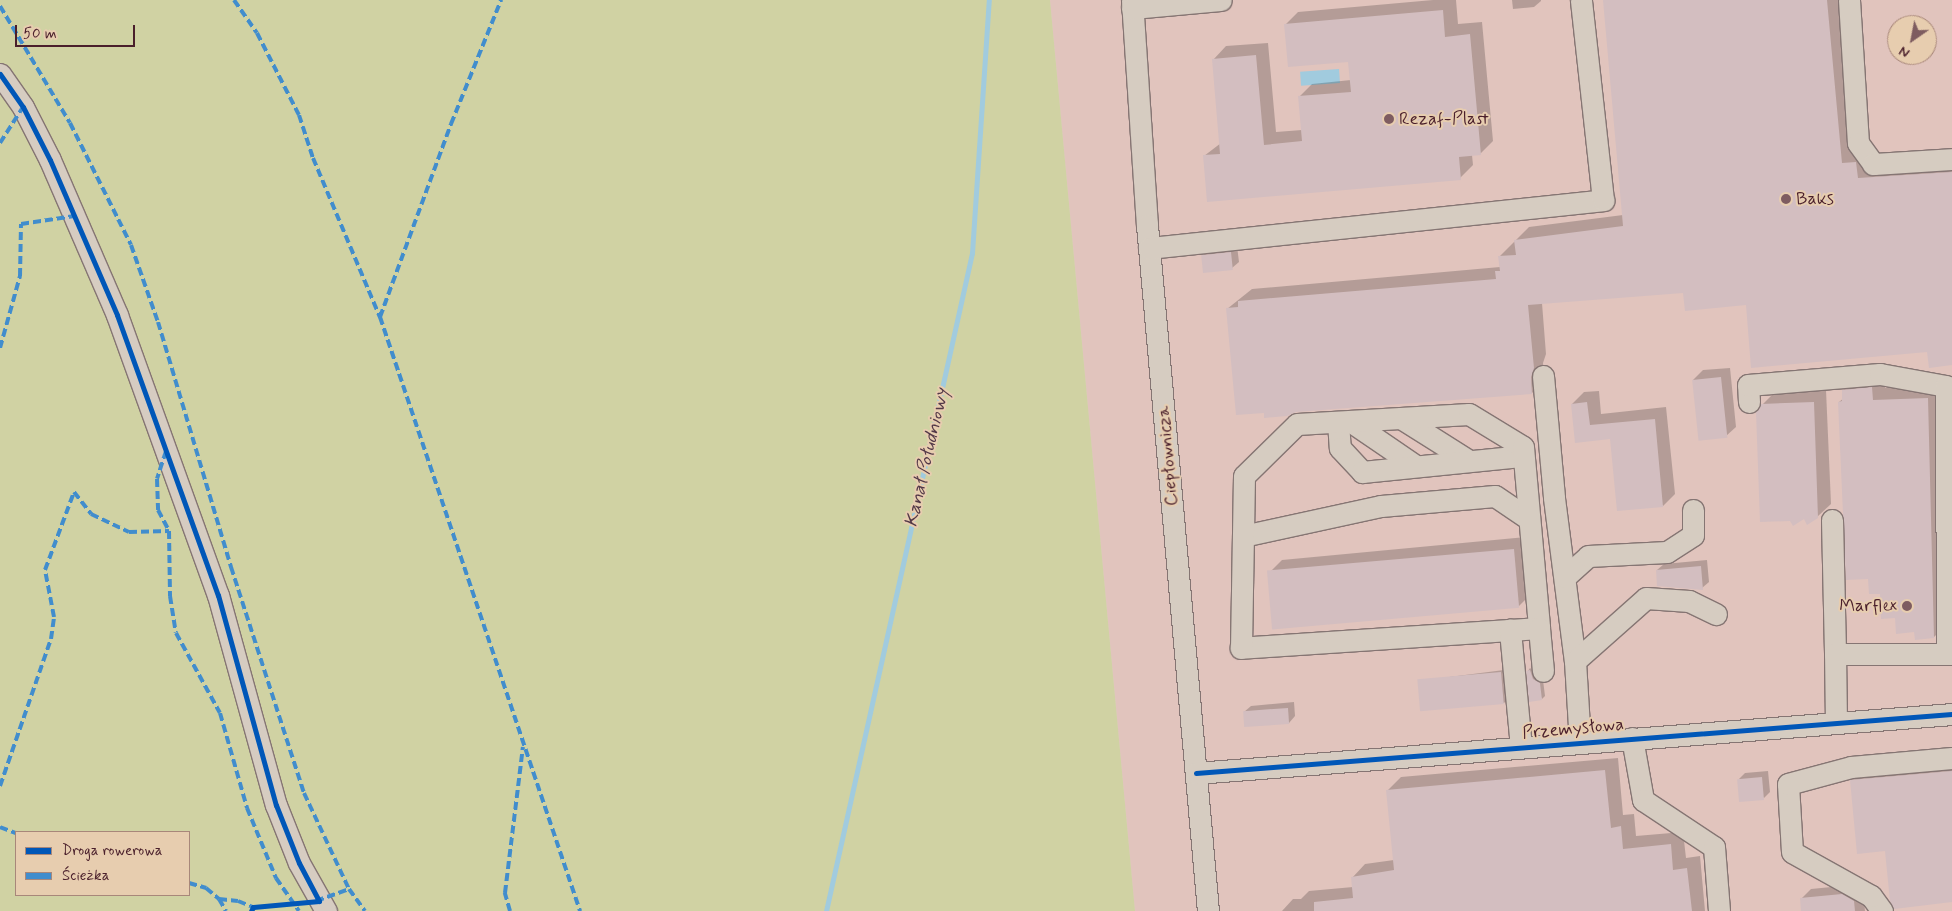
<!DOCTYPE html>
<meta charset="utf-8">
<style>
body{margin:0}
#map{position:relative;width:1952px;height:911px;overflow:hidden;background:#dfcec3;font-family:Mynerve,sans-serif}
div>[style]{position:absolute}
.built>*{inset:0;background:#e1c4bd}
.green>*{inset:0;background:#d0d2a3}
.water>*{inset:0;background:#a1cbde;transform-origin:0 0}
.shadow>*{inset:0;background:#0003}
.stream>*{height:5px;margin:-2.5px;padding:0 2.5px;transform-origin:2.5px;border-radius:2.5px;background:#a1cbde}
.building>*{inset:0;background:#d3bec0;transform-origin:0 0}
.roads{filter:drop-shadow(1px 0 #857573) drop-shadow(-1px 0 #857573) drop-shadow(0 1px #857573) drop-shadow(0 -1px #857573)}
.minor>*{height:21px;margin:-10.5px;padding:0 10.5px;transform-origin:10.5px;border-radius:10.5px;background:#d6ccc1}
.quiet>*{height:4px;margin-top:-2px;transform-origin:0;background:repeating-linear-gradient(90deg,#418dcd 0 8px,transparent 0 12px)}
.cycleway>*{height:5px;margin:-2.5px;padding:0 2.5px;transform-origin:2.5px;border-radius:2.5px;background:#0057b8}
.dots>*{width:14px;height:14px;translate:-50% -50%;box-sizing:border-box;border:2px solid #e7cdaf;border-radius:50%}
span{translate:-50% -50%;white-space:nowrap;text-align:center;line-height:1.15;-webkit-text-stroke:4px #e7cdaf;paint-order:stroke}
.poi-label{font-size:18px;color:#4a1f2b}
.left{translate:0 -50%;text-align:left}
.right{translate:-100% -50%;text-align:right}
.street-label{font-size:18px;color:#4a1f2b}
.water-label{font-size:19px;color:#533948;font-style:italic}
.legend{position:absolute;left:15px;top:831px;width:175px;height:65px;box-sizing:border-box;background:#e7cdaf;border:1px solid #a8877a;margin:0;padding:6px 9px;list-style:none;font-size:15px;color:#4a1f2b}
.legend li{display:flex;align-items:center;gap:10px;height:25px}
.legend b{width:25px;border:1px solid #a8877a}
.north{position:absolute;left:1887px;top:15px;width:50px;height:50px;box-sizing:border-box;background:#e7cdaf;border:1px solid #a8877a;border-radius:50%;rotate:213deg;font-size:14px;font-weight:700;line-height:20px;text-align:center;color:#4a1f2b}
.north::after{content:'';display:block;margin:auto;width:18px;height:22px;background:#7e5c60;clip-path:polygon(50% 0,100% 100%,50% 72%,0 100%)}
.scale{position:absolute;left:15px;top:25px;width:120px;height:22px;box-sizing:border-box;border:2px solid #4a1f2b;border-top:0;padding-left:6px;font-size:15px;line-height:18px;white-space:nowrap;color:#4a1f2b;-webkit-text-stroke:4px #e7cdaf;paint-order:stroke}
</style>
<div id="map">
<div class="built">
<div style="clip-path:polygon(evenodd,1050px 0,1952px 0,1952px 911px,1135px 911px,1050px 0,1897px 25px,1927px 25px,1927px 55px,1897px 55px,1897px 25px)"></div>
</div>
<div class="green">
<div style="clip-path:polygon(evenodd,0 0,1050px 0,1135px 911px,0 911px,0 0,16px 832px,189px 832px,189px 895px,16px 895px,16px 832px)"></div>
</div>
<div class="water">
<div style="left:1339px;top:69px;width:14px;height:39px;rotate:86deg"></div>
</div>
<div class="shadow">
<div style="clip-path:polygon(1433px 0,1456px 0,1458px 24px,1482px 22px,1493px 141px,1480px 154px,1472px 155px,1473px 165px,1460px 178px,1204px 156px,1221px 143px,1213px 60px,1226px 46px,1268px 43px,1276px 132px,1302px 130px,1299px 97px,1312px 84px,1351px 80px,1349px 60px,1285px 25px,1298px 12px)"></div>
<div style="clip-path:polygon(1512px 0,1541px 0,1541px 1px,1534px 7px,1513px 9px)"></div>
<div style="clip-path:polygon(1604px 0,1841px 0,1871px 165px,1952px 158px,1952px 364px,1929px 351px,1747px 304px,1684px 292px,1542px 303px,1546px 354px,1543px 363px,1545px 380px,1532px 393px,1265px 412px,1227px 309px,1252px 289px,1500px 267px,1499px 257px,1529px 227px,1623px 215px)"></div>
<div style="clip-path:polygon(1237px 246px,1239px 262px,1232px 268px,1203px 256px,1209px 249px)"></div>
<div style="clip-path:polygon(1730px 368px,1736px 427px,1726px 436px,1693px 380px,1703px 370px)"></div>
<div style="clip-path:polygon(1884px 375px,1885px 388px,1940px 386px,1946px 625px,1934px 637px,1915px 631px,1896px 617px,1881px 592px,1839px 402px,1844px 398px,1843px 390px,1856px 378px)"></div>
<div style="clip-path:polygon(1826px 390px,1831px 504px,1817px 517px,1804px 518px,1762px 405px,1775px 392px)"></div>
<div style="clip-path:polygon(1599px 391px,1601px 414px,1666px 407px,1675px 494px,1663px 506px,1611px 438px,1576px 441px,1572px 404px,1584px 392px)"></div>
<div style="clip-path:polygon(1526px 537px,1531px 594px,1518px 607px,1269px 573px,1282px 560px)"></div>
<div style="clip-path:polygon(1707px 560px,1709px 582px,1702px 588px,1657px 570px,1664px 564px)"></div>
<div style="clip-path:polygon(1530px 668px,1543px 680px,1545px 696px,1542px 699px,1528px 671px)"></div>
<div style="clip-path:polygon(1504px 670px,1507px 700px,1504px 703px,1418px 681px)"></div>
<div style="clip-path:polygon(1294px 702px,1295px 716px,1289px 723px,1244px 712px,1251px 706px)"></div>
<div style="clip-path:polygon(1618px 758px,1623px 815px,1634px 814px,1636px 836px,1683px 832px,1686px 858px,1700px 856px,1705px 911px,1282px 911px,1293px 899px,1301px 899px,1309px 891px,1353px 887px,1352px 878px,1365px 864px,1394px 860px,1388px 790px,1401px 777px)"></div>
<div style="clip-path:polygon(1952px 759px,1952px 901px,1886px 850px,1851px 781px,1865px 768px)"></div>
<div style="clip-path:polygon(1768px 771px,1770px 792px,1764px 798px,1739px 779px,1745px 773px)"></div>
<div style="clip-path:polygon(1852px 885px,1863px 891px,1865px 911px,1802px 911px,1801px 899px,1811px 889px)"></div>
</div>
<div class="stream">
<div style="left:826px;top:911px;width:674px;rotate:-77.49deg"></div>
<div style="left:972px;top:253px;width:254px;rotate:-86.2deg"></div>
</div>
<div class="building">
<div style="clip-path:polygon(1603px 0,1827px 0,1842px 163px,1856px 162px,1858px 178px,1952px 172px,1952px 365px,1929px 368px,1927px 352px,1751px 368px,1746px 305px,1685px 311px,1683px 293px,1528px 305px,1534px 368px,1531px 377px,1532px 394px,1296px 412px,1287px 416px,1264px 418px,1264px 413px,1236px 415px,1226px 308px,1238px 307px,1238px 301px,1496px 279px,1495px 271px,1500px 271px,1498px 256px,1516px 255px,1514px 240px,1623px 226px)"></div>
<div style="clip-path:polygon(1443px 10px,1445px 37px,1470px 34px,1481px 155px,1459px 157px,1461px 180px,1207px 202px,1203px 155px,1220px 154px,1212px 59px,1256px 55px,1264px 145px,1302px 141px,1298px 96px,1351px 92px,1348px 62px,1288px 67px,1284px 24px)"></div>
<div style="left:1231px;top:252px;width:18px;height:30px;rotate:84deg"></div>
<div style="left:1721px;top:377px;width:61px;height:29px;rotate:84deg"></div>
<div style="clip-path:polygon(1872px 387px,1873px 400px,1928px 398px,1934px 638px,1915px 640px,1914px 632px,1896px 634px,1895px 618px,1881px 619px,1880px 594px,1869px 594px,1868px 579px,1846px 580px,1838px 402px,1842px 401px,1842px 390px)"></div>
<div style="clip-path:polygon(1587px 402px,1590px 425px,1655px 419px,1663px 507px,1617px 511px,1610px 439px,1575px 443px,1571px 404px)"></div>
<div style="clip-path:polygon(1814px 402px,1818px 518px,1807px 525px,1804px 519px,1793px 526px,1790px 521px,1760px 522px,1756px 412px,1761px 404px)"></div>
<div style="left:1514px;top:549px;width:59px;height:248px;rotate:85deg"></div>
<div style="clip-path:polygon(1701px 566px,1703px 590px,1657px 586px,1656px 570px)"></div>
<div style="clip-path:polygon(1530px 670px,1533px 679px,1540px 683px,1542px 700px,1529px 702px,1526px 671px)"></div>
<div style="left:1501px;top:672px;width:32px;height:84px;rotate:85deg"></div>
<div style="left:1288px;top:708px;width:16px;height:45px;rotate:86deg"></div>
<div style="clip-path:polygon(1605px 770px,1611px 828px,1621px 826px,1623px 849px,1671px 844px,1673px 870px,1687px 868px,1692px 911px,1314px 911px,1314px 902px,1353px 898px,1351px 877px,1394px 870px,1386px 790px)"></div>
<div style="clip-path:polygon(1952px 771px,1952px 902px,1894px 909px,1890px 901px,1885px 851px,1857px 854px,1850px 780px)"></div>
<div style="left:1762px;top:777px;width:23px;height:25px;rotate:85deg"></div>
<div style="clip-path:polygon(1842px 894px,1854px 901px,1855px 911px,1801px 911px,1800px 898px)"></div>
</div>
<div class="roads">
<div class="minor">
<div style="left:1132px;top:0;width:225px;rotate:86.2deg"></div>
<div style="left:1147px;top:225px;width:689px;rotate:84.92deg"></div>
<div style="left:1849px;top:0;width:143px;rotate:86.4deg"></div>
<div style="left:1858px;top:143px;width:26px;rotate:54deg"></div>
<div style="left:1873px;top:164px;width:79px;rotate:-3.6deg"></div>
<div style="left:1132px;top:8px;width:89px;rotate:-5.1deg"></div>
<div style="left:0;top:74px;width:40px;rotate:55.1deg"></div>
<div style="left:23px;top:107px;width:59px;rotate:63deg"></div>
<div style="left:50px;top:160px;width:169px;rotate:66.6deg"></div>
<div style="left:117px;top:315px;width:298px;rotate:70.2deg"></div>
<div style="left:218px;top:595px;width:218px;rotate:74.6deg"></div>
<div style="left:276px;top:805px;width:62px;rotate:68.4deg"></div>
<div style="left:299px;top:863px;width:55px;rotate:60.6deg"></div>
<div style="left:1149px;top:248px;width:457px;rotate:-6deg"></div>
<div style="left:1603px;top:200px;width:201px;rotate:-96.3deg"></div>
<div style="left:1543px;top:376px;width:122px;rotate:84.8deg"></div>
<div style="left:1554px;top:498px;width:164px;rotate:82.7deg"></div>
<div style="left:1749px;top:402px;width:17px;rotate:-93deg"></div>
<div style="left:1748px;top:385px;width:132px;rotate:-4.8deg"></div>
<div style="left:1880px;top:374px;width:67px;rotate:10.3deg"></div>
<div style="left:1946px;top:386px;width:268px;rotate:89.8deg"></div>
<div style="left:1401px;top:418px;width:80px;rotate:32.3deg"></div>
<div style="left:1350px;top:421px;width:80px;rotate:34.3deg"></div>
<div style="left:1338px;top:422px;width:26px;rotate:86deg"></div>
<div style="left:1340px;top:448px;width:33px;rotate:47deg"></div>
<div style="left:1362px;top:472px;width:162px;rotate:-5.7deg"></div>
<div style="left:1832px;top:520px;width:134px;rotate:88.7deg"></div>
<div style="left:1243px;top:536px;width:141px;rotate:-12.3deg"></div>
<div style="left:1381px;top:506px;width:114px;rotate:-5deg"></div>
<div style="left:1495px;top:496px;width:41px;rotate:34.1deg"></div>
<div style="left:1565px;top:577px;width:31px;rotate:-42deg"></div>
<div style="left:1588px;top:556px;width:79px;rotate:-2.9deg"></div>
<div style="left:1667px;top:552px;width:31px;rotate:-33deg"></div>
<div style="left:1693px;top:535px;width:25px;rotate:-90deg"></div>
<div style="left:1510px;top:630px;width:270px;rotate:176.2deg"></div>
<div style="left:1241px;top:648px;width:172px;rotate:-89deg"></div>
<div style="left:1244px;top:476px;width:74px;rotate:-44.5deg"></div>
<div style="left:1297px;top:424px;width:172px;rotate:-3.3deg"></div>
<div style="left:1469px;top:414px;width:63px;rotate:31.4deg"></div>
<div style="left:1523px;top:447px;width:182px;rotate:84.9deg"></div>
<div style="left:1836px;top:723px;width:69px;rotate:-90.8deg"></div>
<div style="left:1835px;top:654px;width:117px"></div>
<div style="left:1632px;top:738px;width:63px;rotate:79.9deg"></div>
<div style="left:1643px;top:800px;width:85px;rotate:33.5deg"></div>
<div style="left:1714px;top:847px;width:64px;rotate:85.5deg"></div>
<div style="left:1580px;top:743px;width:82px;rotate:-93.5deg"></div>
<div style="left:1575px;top:661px;width:95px;rotate:-41.6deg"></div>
<div style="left:1646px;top:598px;width:43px;rotate:4deg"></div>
<div style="left:1689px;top:601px;width:30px;rotate:26deg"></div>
<div style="left:1521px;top:747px;width:118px;rotate:-95.4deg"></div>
<div style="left:1510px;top:630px;width:29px;rotate:-4deg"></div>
<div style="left:1539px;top:628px;width:43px;rotate:84.7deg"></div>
<div style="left:1196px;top:773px;width:758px;rotate:-4.46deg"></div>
<div style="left:1882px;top:911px;width:19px;rotate:-126deg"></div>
<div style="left:1871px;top:896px;width:90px;rotate:-150.9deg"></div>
<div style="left:1792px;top:852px;width:68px;rotate:-93.4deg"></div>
<div style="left:1788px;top:784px;width:65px;rotate:-15.1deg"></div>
<div style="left:1851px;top:767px;width:101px;rotate:-5.1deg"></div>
</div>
</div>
<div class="quiet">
<div style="left:234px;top:0;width:40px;rotate:55.1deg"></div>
<div style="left:257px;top:33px;width:92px;rotate:62.9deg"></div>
<div style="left:299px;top:115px;width:45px;rotate:72deg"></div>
<div style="left:313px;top:158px;width:173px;rotate:67.2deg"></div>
<div style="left:380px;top:317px;width:627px;rotate:71.39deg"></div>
<div style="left:0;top:6px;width:136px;rotate:59.1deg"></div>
<div style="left:70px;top:123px;width:136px;rotate:63.4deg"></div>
<div style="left:131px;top:245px;width:82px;rotate:70.7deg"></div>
<div style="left:158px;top:322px;width:256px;rotate:73.4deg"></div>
<div style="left:231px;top:567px;width:237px;rotate:72.1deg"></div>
<div style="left:304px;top:793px;width:106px;rotate:64.9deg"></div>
<div style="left:349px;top:889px;width:27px;rotate:54deg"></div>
<div style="left:0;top:143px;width:43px;rotate:-57.4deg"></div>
<div style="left:380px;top:317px;width:206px;rotate:-69.8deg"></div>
<div style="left:451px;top:124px;width:134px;rotate:-68deg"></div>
<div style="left:0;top:348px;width:75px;rotate:-74.5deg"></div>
<div style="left:20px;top:276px;width:52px;rotate:-88.9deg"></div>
<div style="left:21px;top:224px;width:54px;rotate:-8.6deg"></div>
<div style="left:166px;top:451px;width:29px;rotate:108deg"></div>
<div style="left:157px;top:479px;width:31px;rotate:88deg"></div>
<div style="left:158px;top:510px;width:24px;rotate:62deg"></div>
<div style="left:169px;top:531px;width:65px;rotate:89.1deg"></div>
<div style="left:170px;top:596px;width:37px;rotate:81deg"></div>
<div style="left:176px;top:633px;width:91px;rotate:61.2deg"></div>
<div style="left:220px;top:713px;width:99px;rotate:74.1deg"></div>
<div style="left:247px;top:808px;width:76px;rotate:67.5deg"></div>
<div style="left:276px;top:878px;width:40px;rotate:55.1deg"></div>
<div style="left:0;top:786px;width:156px;rotate:-70.9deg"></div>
<div style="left:51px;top:639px;width:22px;rotate:-82deg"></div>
<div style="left:54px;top:617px;width:48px;rotate:-100.8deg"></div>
<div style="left:45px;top:570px;width:83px;rotate:-69.6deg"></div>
<div style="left:74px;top:492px;width:28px;rotate:52deg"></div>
<div style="left:91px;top:514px;width:42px;rotate:25.3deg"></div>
<div style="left:129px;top:532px;width:40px;rotate:-1.4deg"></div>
<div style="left:0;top:827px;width:17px;rotate:21deg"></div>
<div style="left:189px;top:883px;width:18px;rotate:16deg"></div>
<div style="left:206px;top:888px;width:17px;rotate:40deg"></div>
<div style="left:219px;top:899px;width:19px;rotate:6deg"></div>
<div style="left:238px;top:901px;width:16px;rotate:22deg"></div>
<div style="left:219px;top:899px;width:14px;rotate:60deg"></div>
<div style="left:316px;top:901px;width:35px;rotate:-20deg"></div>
<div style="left:510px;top:911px;width:19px;rotate:-106deg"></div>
<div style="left:505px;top:893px;width:147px;rotate:-83deg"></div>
</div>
<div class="cycleway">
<div style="left:0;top:74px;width:40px;rotate:55.1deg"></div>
<div style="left:23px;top:107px;width:59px;rotate:63deg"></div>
<div style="left:50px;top:160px;width:169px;rotate:66.6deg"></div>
<div style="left:117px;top:315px;width:298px;rotate:70.2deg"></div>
<div style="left:218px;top:595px;width:218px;rotate:74.6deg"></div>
<div style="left:276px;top:805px;width:62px;rotate:68.4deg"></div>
<div style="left:299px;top:863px;width:43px;rotate:62.2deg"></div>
<div style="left:319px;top:901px;width:66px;rotate:174.8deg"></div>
<div style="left:253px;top:907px;width:4px;rotate:117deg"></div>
<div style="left:1196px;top:773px;width:758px;rotate:-4.46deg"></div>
</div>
<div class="dots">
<div style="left:1389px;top:119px;background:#7e5c60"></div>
<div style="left:1786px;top:199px;background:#7e5c60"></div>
<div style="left:1907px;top:606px;background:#7e5c60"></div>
</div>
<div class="poi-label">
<span class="left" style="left:1399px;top:119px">Rezaf-Plast</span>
<span class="left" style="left:1796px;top:199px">Baks</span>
<span class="right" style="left:1897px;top:606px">Marflex</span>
</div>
<div class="street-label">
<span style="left:1168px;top:456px;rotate:-95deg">Ciepłownicza</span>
<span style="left:1573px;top:729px;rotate:-5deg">Przemysłowa</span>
</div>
<div class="water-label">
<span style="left:927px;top:458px;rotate:-77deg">Kanał Południowy</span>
</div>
<ul class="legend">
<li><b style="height:6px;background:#0057b8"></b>Droga rowerowa</li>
<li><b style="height:6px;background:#418dcd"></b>Ścieżka</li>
</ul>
<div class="north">N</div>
<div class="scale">50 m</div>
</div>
